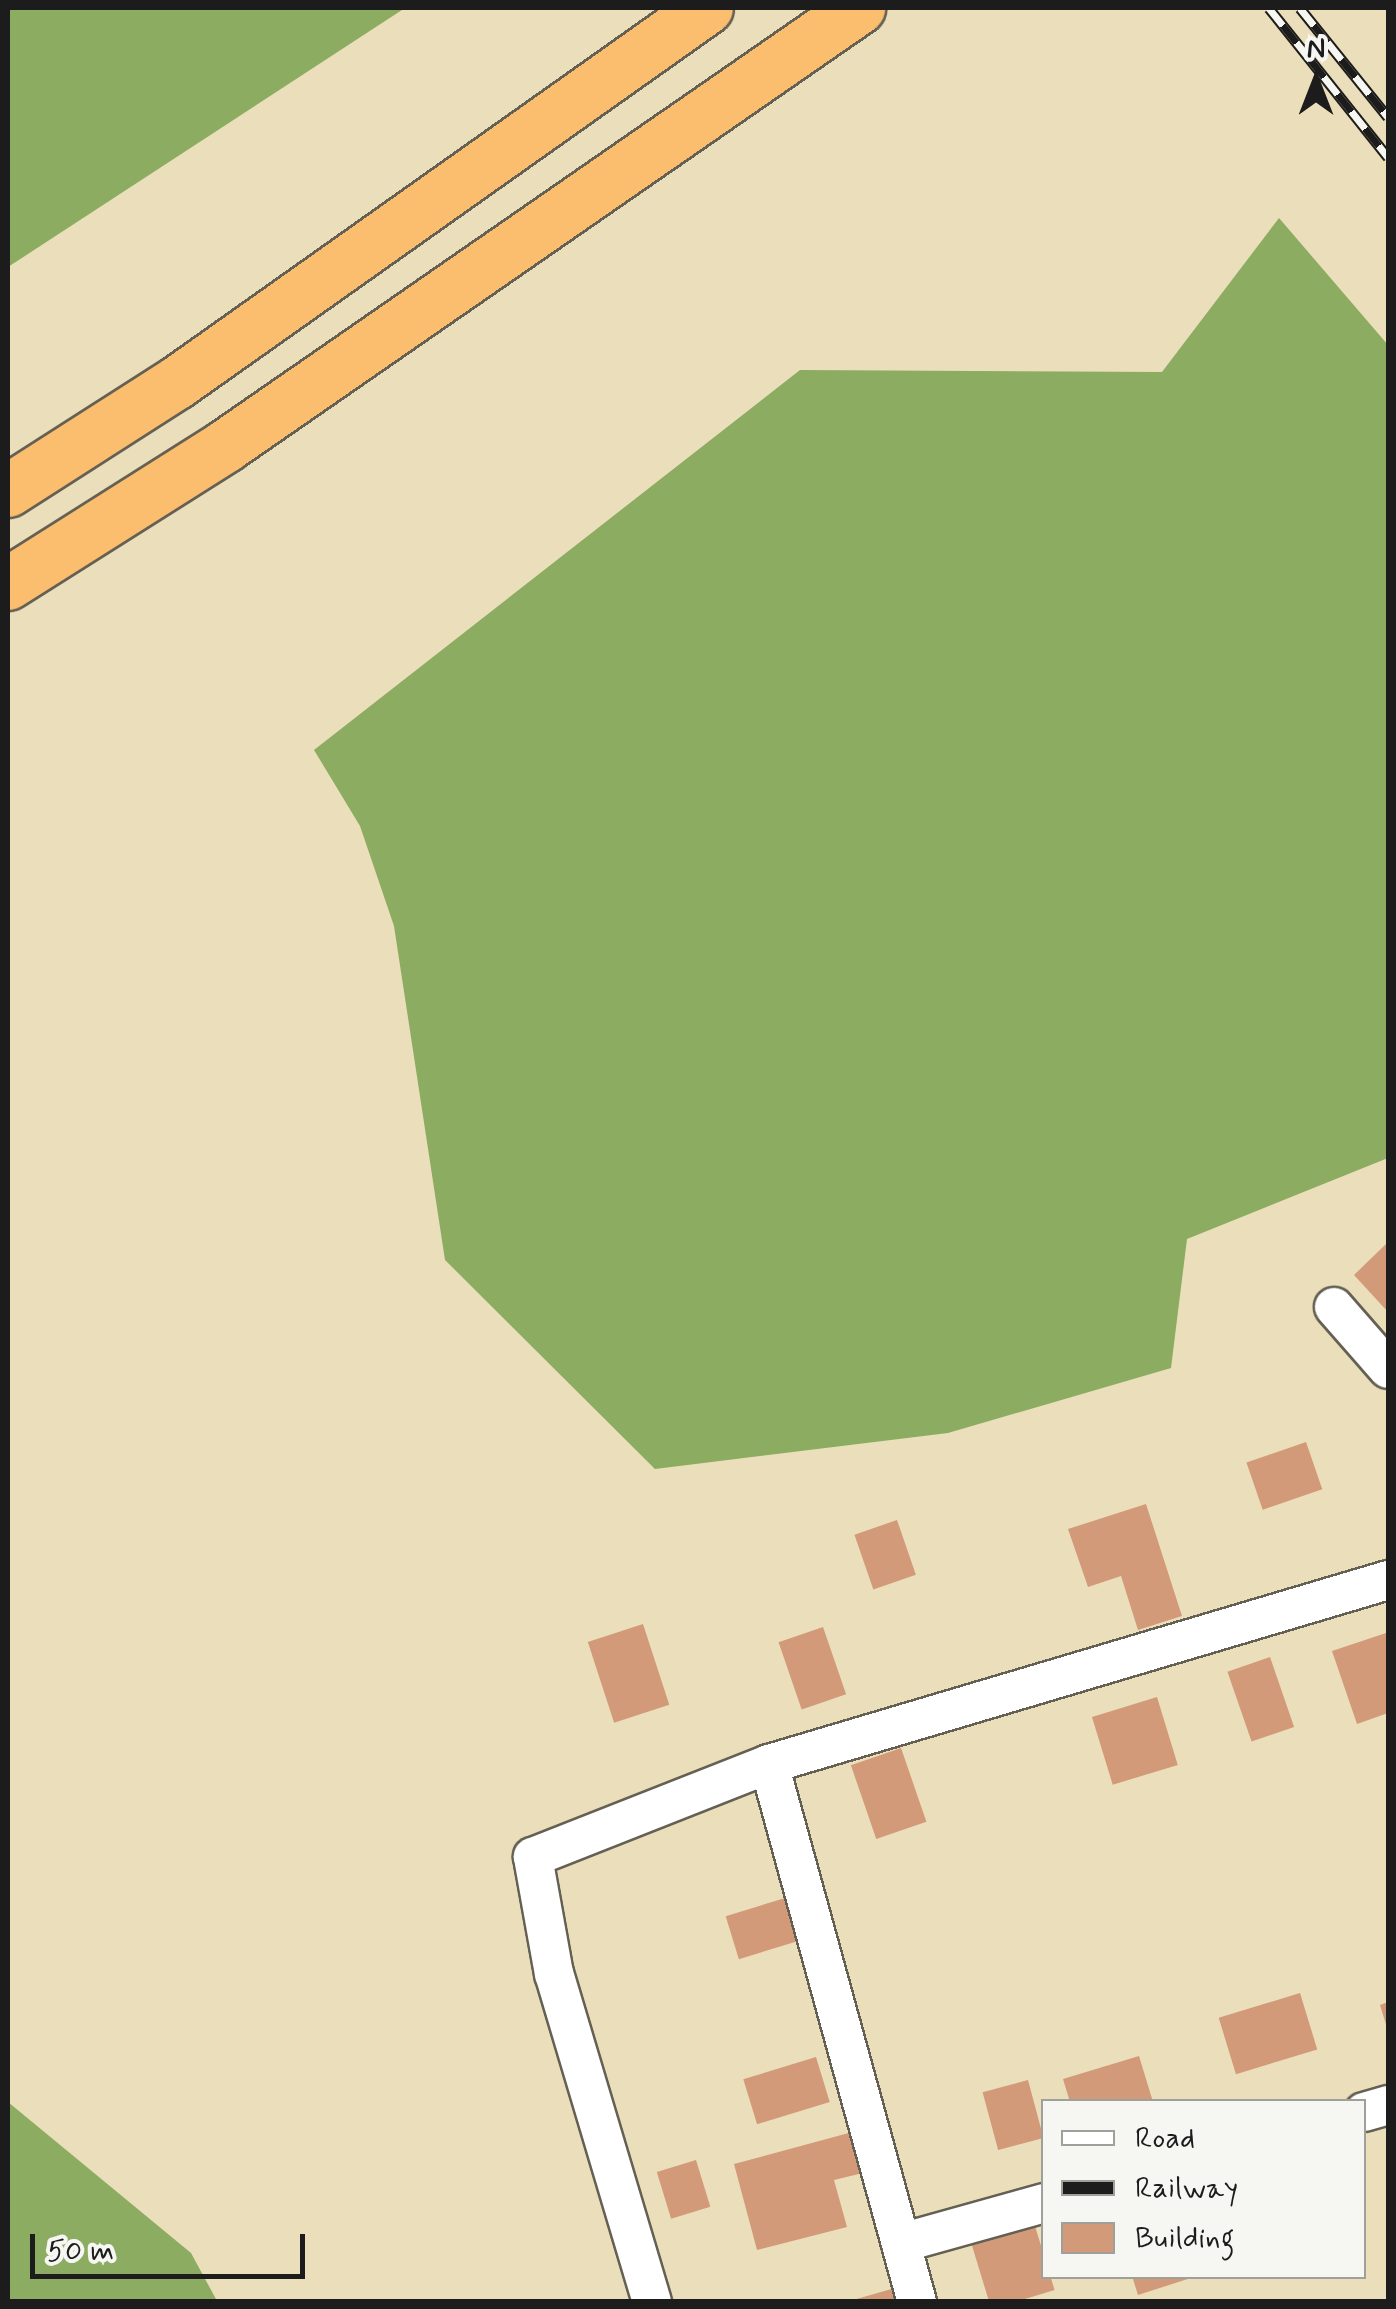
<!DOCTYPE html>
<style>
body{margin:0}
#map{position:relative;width:1396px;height:2309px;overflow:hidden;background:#ebdeba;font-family:Mynerve,sans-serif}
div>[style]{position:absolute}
.forest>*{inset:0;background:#8bac61}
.building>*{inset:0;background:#d29a79;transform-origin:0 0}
.roads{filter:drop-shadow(2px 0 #646053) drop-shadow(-2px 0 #646053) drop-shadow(0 2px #646053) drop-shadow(0 -2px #646053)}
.minor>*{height:38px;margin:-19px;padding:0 19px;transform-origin:19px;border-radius:19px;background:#fff}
.highway>*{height:52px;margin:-26px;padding:0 26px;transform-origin:26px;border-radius:26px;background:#fbbd6e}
.rail>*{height:11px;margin-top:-5.5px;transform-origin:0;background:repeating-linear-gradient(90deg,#f6f6f2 0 22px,#1c1c1c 0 44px);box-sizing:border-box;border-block:2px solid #1c1c1c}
span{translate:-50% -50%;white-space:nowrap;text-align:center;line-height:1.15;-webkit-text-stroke:8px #f6f6f2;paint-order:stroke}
.frame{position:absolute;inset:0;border:10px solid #1c1c1c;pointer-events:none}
.legend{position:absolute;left:1041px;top:2099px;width:325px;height:180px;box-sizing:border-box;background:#f6f6f2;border:2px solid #9f9f9c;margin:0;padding:12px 18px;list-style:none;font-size:30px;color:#1c1c1c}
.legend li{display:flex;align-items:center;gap:20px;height:50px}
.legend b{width:50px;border:2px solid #9f9f9c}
.north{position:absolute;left:1266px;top:30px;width:100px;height:100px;-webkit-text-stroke:8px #f6f6f2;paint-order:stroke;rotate:0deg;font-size:28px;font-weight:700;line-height:40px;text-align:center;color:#1c1c1c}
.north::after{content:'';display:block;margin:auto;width:35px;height:45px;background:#1c1c1c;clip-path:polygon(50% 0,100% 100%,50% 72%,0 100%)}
.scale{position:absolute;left:30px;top:2234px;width:275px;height:45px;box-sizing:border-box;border:5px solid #1c1c1c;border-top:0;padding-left:12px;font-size:30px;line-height:35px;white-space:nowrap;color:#1c1c1c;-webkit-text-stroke:8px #f6f6f2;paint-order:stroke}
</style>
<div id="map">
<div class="forest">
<div style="clip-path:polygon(8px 8px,405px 8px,8px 267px)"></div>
<div style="clip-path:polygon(1279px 218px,1388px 345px,1388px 1158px,1187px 1239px,1171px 1368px,948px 1433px,655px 1469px,445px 1260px,394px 926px,360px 826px,314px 750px,800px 370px,1162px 372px)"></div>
<div style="clip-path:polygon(8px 2102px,191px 2253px,217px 2301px,8px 2301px)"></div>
</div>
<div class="building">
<div style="clip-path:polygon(1388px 1242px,1388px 1312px,1354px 1275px)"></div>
<div style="left:1306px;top:1442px;width:50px;height:63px;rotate:71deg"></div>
<div style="clip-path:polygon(1146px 1504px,1182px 1616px,1138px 1630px,1121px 1576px,1088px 1587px,1068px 1529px)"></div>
<div style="left:897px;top:1520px;width:58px;height:45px;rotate:71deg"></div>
<div style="left:643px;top:1624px;width:85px;height:58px;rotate:72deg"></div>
<div style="left:823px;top:1627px;width:71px;height:47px;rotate:71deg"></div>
<div style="clip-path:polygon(1386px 1633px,1388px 1713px,1357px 1724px,1332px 1651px)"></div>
<div style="left:1270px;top:1657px;width:74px;height:45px;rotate:71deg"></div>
<div style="left:1157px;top:1697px;width:71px;height:68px;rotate:73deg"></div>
<div style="left:901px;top:1748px;width:78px;height:53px;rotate:71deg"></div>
<div style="left:785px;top:1898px;width:45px;height:62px;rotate:73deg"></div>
<div style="left:1300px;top:1993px;width:59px;height:85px;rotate:73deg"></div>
<div style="clip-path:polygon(1388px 2002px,1388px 2031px,1380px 2005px)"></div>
<div style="clip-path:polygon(1139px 2056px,1153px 2102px,1070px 2102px,1063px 2079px)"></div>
<div style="left:816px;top:2057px;width:47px;height:76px;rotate:73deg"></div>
<div style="left:1028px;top:2080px;width:60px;height:47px;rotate:75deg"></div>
<div style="clip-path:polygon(856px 2131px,867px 2172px,834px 2180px,847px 2227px,757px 2250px,734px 2164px)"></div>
<div style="left:696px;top:2160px;width:49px;height:41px;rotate:73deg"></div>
<div style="left:1035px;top:2226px;width:67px;height:66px;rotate:73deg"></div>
<div style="clip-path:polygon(1132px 2276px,1194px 2276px,1194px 2277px,1138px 2295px)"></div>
<div style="clip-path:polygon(902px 2286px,907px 2302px,853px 2302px,853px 2300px)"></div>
</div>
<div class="roads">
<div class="minor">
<div style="left:1334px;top:1307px;width:82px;rotate:48.9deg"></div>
<div style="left:769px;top:1764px;width:558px;rotate:74.62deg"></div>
<div style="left:1364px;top:2112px;width:25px;rotate:-16deg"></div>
<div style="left:901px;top:2243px;width:148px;rotate:-15.6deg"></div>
<div style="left:652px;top:2302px;width:342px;rotate:-106.6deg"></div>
<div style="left:554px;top:1974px;width:119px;rotate:-100.2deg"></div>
<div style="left:533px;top:1857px;width:254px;rotate:-21.5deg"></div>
<div style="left:769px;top:1764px;width:646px;rotate:-16.55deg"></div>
</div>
<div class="highway">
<div style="left:8px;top:491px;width:201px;rotate:-32.6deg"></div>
<div style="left:177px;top:383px;width:649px;rotate:-35.28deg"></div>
<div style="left:8px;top:584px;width:258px;rotate:-32.3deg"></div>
<div style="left:226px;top:446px;width:770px;rotate:-34.68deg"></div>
</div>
</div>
<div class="rail">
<div style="left:1269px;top:8px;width:191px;rotate:51.4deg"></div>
<div style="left:1300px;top:8px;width:140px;rotate:51.1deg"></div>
</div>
<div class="frame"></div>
<ul class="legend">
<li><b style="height:12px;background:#fff"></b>Road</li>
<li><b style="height:12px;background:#1c1c1c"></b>Railway</li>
<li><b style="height:28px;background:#d29a79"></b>Building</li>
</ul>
<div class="north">N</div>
<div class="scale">50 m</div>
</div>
